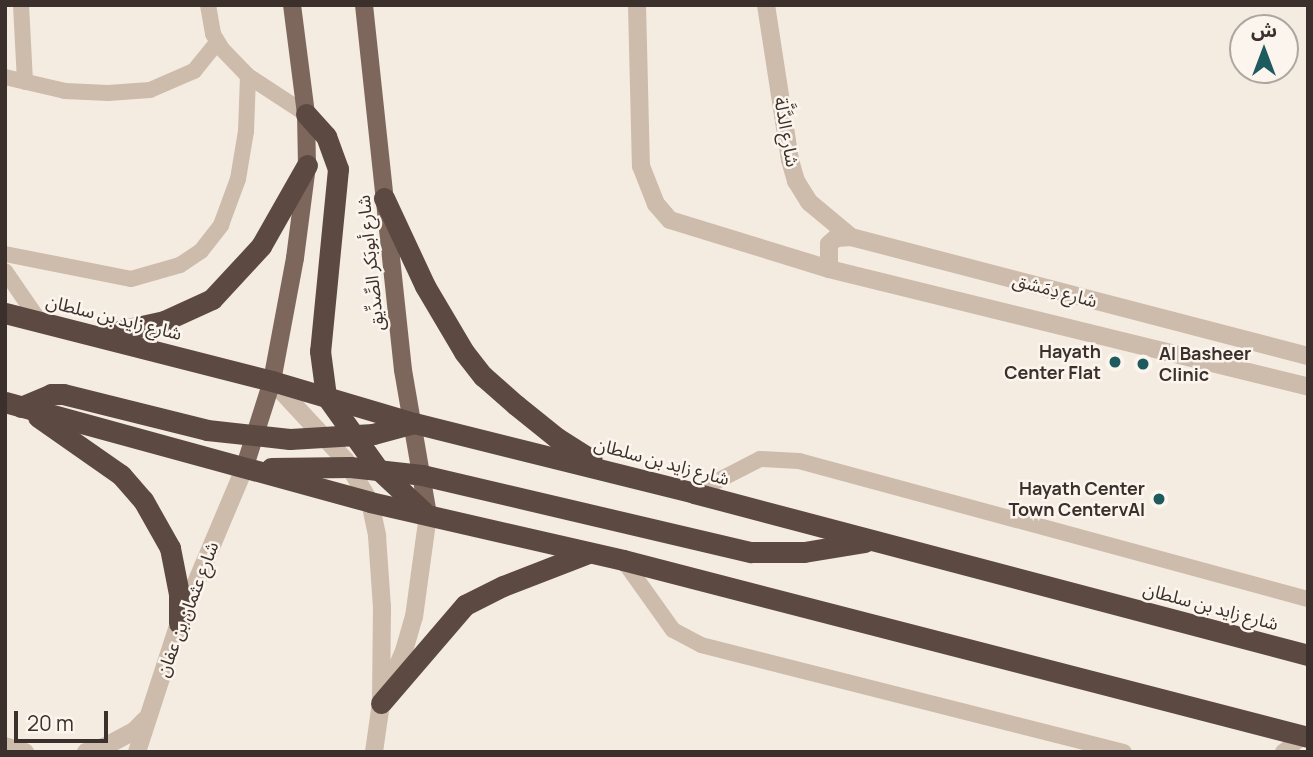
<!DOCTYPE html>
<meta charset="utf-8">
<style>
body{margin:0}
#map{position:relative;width:1313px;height:757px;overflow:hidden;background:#f4ebe1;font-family:Manrope,"Noto Sans Arabic",sans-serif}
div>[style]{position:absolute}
.lane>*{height:16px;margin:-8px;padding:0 8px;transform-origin:8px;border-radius:8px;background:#cdbbac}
.street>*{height:18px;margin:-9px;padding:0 9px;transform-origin:9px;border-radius:9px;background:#cdbbac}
.primary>*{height:18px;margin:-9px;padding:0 9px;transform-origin:9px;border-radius:9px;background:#7d675c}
.highway>*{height:21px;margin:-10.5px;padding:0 10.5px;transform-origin:10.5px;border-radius:10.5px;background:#5c4a42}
.dots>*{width:19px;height:19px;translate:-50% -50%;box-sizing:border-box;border:4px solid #fbf5ee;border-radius:50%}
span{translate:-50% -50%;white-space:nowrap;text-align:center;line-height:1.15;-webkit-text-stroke:5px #fbf5ee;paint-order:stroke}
.street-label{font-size:18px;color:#3b302b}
.poi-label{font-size:18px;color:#3b302b;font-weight:700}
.right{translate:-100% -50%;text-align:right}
.left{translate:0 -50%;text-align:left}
.frame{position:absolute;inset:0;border:7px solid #3b302b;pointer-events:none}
.north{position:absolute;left:1229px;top:14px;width:70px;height:70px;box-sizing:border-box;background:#fbf5ee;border:2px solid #aea6a0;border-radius:50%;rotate:0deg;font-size:19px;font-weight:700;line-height:28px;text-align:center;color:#3b302b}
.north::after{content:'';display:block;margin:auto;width:24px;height:32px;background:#1f5a5e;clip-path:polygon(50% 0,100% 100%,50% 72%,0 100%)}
.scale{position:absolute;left:14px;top:711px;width:94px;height:32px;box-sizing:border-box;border:4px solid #3b302b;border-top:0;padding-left:9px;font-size:21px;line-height:24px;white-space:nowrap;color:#3b302b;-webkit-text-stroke:5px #fbf5ee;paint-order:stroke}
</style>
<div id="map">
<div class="lane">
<div style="left:21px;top:5px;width:77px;rotate:87deg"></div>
<div style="left:208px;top:5px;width:29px;rotate:80deg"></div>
<div style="left:213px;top:34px;width:17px;rotate:59deg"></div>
<div style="left:222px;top:49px;width:37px;rotate:46deg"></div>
<div style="left:248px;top:76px;width:69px;rotate:33.2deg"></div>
<div style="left:5px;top:77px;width:62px;rotate:13.1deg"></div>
<div style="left:65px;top:91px;width:43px;rotate:2.7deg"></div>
<div style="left:108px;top:93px;width:42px;rotate:-4.1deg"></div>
<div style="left:150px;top:90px;width:48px;rotate:-23.4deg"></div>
<div style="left:194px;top:71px;width:36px;rotate:-51deg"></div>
<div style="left:5px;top:254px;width:128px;rotate:11.2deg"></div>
<div style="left:131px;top:279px;width:51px;rotate:-15.9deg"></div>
<div style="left:180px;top:265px;width:25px;rotate:-34deg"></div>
<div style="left:201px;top:251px;width:33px;rotate:-52deg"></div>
<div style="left:221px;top:225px;width:49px;rotate:-69.7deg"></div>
<div style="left:238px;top:179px;width:49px;rotate:-80.5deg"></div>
<div style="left:246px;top:131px;width:55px;rotate:-87.9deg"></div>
<div style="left:5px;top:271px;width:62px;rotate:55.5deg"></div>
<div style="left:694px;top:493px;width:74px;rotate:-27.3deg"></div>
<div style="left:760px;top:459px;width:39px;rotate:3deg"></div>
<div style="left:799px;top:461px;width:527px;rotate:15.17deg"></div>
<div style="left:623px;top:560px;width:86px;rotate:54.5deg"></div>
<div style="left:673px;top:630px;width:32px;rotate:28deg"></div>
<div style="left:701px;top:645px;width:436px;rotate:14.2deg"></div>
<div style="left:1283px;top:752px;width:26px;rotate:-37deg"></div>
</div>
<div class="street">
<div style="left:637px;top:5px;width:161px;rotate:88.6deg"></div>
<div style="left:641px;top:166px;width:41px;rotate:68.5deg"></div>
<div style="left:656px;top:204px;width:21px;rotate:49deg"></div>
<div style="left:670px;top:220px;width:166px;rotate:17.1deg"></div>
<div style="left:829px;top:269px;width:493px;rotate:13.8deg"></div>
<div style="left:766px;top:5px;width:157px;rotate:81.2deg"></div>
<div style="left:790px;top:160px;width:22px;rotate:74deg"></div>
<div style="left:796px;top:181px;width:25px;rotate:58deg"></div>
<div style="left:809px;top:202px;width:55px;rotate:39.8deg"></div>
<div style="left:829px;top:269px;width:25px;rotate:-90deg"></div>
<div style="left:829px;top:244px;width:9px;rotate:-41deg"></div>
<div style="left:836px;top:238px;width:15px;rotate:-4deg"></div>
<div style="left:851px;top:237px;width:472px;rotate:14.6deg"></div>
<div style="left:272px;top:381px;width:109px;rotate:47.2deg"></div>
<div style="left:346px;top:461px;width:48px;rotate:59.7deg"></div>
<div style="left:370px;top:502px;width:35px;rotate:78deg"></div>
<div style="left:377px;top:536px;width:71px;rotate:86deg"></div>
<div style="left:382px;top:607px;width:96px;rotate:90.6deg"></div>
<div style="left:5px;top:746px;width:21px;rotate:17deg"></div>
<div style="left:86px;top:752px;width:19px;rotate:-16deg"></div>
<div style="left:104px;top:747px;width:34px;rotate:-28deg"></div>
<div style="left:134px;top:731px;width:16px;rotate:-45deg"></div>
<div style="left:137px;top:752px;width:136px;rotate:-72deg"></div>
<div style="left:179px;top:623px;width:167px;rotate:-67.1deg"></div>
<div style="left:374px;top:752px;width:49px;rotate:-81.9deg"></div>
<div style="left:381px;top:703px;width:57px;rotate:-66.1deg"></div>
<div style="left:404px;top:651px;width:35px;rotate:-74deg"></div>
<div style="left:414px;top:617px;width:103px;rotate:-82.2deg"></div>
</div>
<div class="primary">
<div style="left:364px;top:5px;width:367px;rotate:83.9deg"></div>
<div style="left:403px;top:370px;width:147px;rotate:80.2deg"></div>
<div style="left:244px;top:469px;width:92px;rotate:-72.3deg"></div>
<div style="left:272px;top:381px;width:125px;rotate:-79.4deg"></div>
<div style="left:295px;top:258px;width:94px;rotate:-82.6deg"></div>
<div style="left:307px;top:165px;width:51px;rotate:-91.1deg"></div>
<div style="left:306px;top:114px;width:110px;rotate:-97.3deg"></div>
</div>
<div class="highway">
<div style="left:306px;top:114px;width:30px;rotate:48deg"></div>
<div style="left:326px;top:136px;width:35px;rotate:70deg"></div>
<div style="left:338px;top:169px;width:183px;rotate:95.6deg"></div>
<div style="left:320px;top:351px;width:45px;rotate:82.4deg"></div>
<div style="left:326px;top:396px;width:90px;rotate:54.5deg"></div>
<div style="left:378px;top:469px;width:63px;rotate:43.1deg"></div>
<div style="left:384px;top:198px;width:97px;rotate:65deg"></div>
<div style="left:425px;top:286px;width:77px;rotate:59.4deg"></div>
<div style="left:464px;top:352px;width:31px;rotate:52deg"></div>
<div style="left:483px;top:376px;width:44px;rotate:41.3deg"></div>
<div style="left:516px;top:405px;width:53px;rotate:38.8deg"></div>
<div style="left:557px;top:438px;width:41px;rotate:32.2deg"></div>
<div style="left:5px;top:313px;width:276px;rotate:14.3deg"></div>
<div style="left:272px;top:381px;width:148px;rotate:16.5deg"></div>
<div style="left:414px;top:423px;width:289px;rotate:14deg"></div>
<div style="left:694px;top:493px;width:635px;rotate:14.78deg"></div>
<div style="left:101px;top:335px;width:65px;rotate:-12.5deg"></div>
<div style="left:164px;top:321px;width:53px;rotate:-24.6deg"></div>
<div style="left:212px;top:299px;width:72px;rotate:-47.2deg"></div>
<div style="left:261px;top:246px;width:93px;rotate:-60.4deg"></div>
<div style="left:5px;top:402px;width:378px;rotate:15.3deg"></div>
<div style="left:370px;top:502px;width:260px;rotate:12.9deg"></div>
<div style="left:623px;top:560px;width:707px;rotate:14.49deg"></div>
<div style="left:21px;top:407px;width:33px;rotate:-23deg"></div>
<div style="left:51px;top:394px;width:12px"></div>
<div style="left:63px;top:394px;width:148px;rotate:14deg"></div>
<div style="left:207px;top:430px;width:83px;rotate:6.2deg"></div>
<div style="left:290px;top:439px;width:83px;rotate:-3.4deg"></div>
<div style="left:373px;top:434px;width:42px;rotate:-15deg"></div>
<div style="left:38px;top:417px;width:101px;rotate:34.9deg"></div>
<div style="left:121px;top:475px;width:33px;rotate:49deg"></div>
<div style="left:143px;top:500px;width:55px;rotate:60.6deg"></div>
<div style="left:170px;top:548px;width:47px;rotate:78.9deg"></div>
<div style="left:179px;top:594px;width:29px;rotate:90deg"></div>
<div style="left:271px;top:468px;width:79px;rotate:-0.7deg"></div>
<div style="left:350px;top:467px;width:72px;rotate:6.3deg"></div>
<div style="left:422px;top:475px;width:338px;rotate:13.2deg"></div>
<div style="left:751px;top:552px;width:53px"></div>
<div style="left:804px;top:552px;width:62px;rotate:-9.3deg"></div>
<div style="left:381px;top:703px;width:129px;rotate:-49.4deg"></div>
<div style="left:465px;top:605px;width:42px;rotate:-26.6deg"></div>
<div style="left:503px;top:586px;width:91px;rotate:-21.2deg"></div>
</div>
<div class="dots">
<div style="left:1115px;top:362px;background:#1f5a5e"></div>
<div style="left:1143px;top:364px;background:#1f5a5e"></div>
<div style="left:1159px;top:499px;background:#1f5a5e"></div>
</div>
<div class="street-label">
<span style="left:787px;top:132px;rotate:80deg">شارع الدَّلَّة</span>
<span style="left:370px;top:263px;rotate:-96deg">شارع أبوبَكر الصِّدِّيق</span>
<span style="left:1055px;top:290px;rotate:15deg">شارع دِمَشق</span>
<span style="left:114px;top:317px;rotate:14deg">شارع زايد بن سلطان</span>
<span style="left:662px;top:461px;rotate:15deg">شارع زايد بن سلطان</span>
<span style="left:1211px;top:606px;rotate:15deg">شارع زايد بن سلطان</span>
<span style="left:187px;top:609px;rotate:-69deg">شارع عثمان بن عفان</span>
</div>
<div class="poi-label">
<span class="right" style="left:1101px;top:362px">Hayath<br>Center Flat</span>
<span class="left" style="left:1159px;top:364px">Al Basheer<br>Clinic</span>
<span class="right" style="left:1145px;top:499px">Hayath Center<br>Town CentervAl</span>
</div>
<div class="frame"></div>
<div class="north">ش</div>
<div class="scale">20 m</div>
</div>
